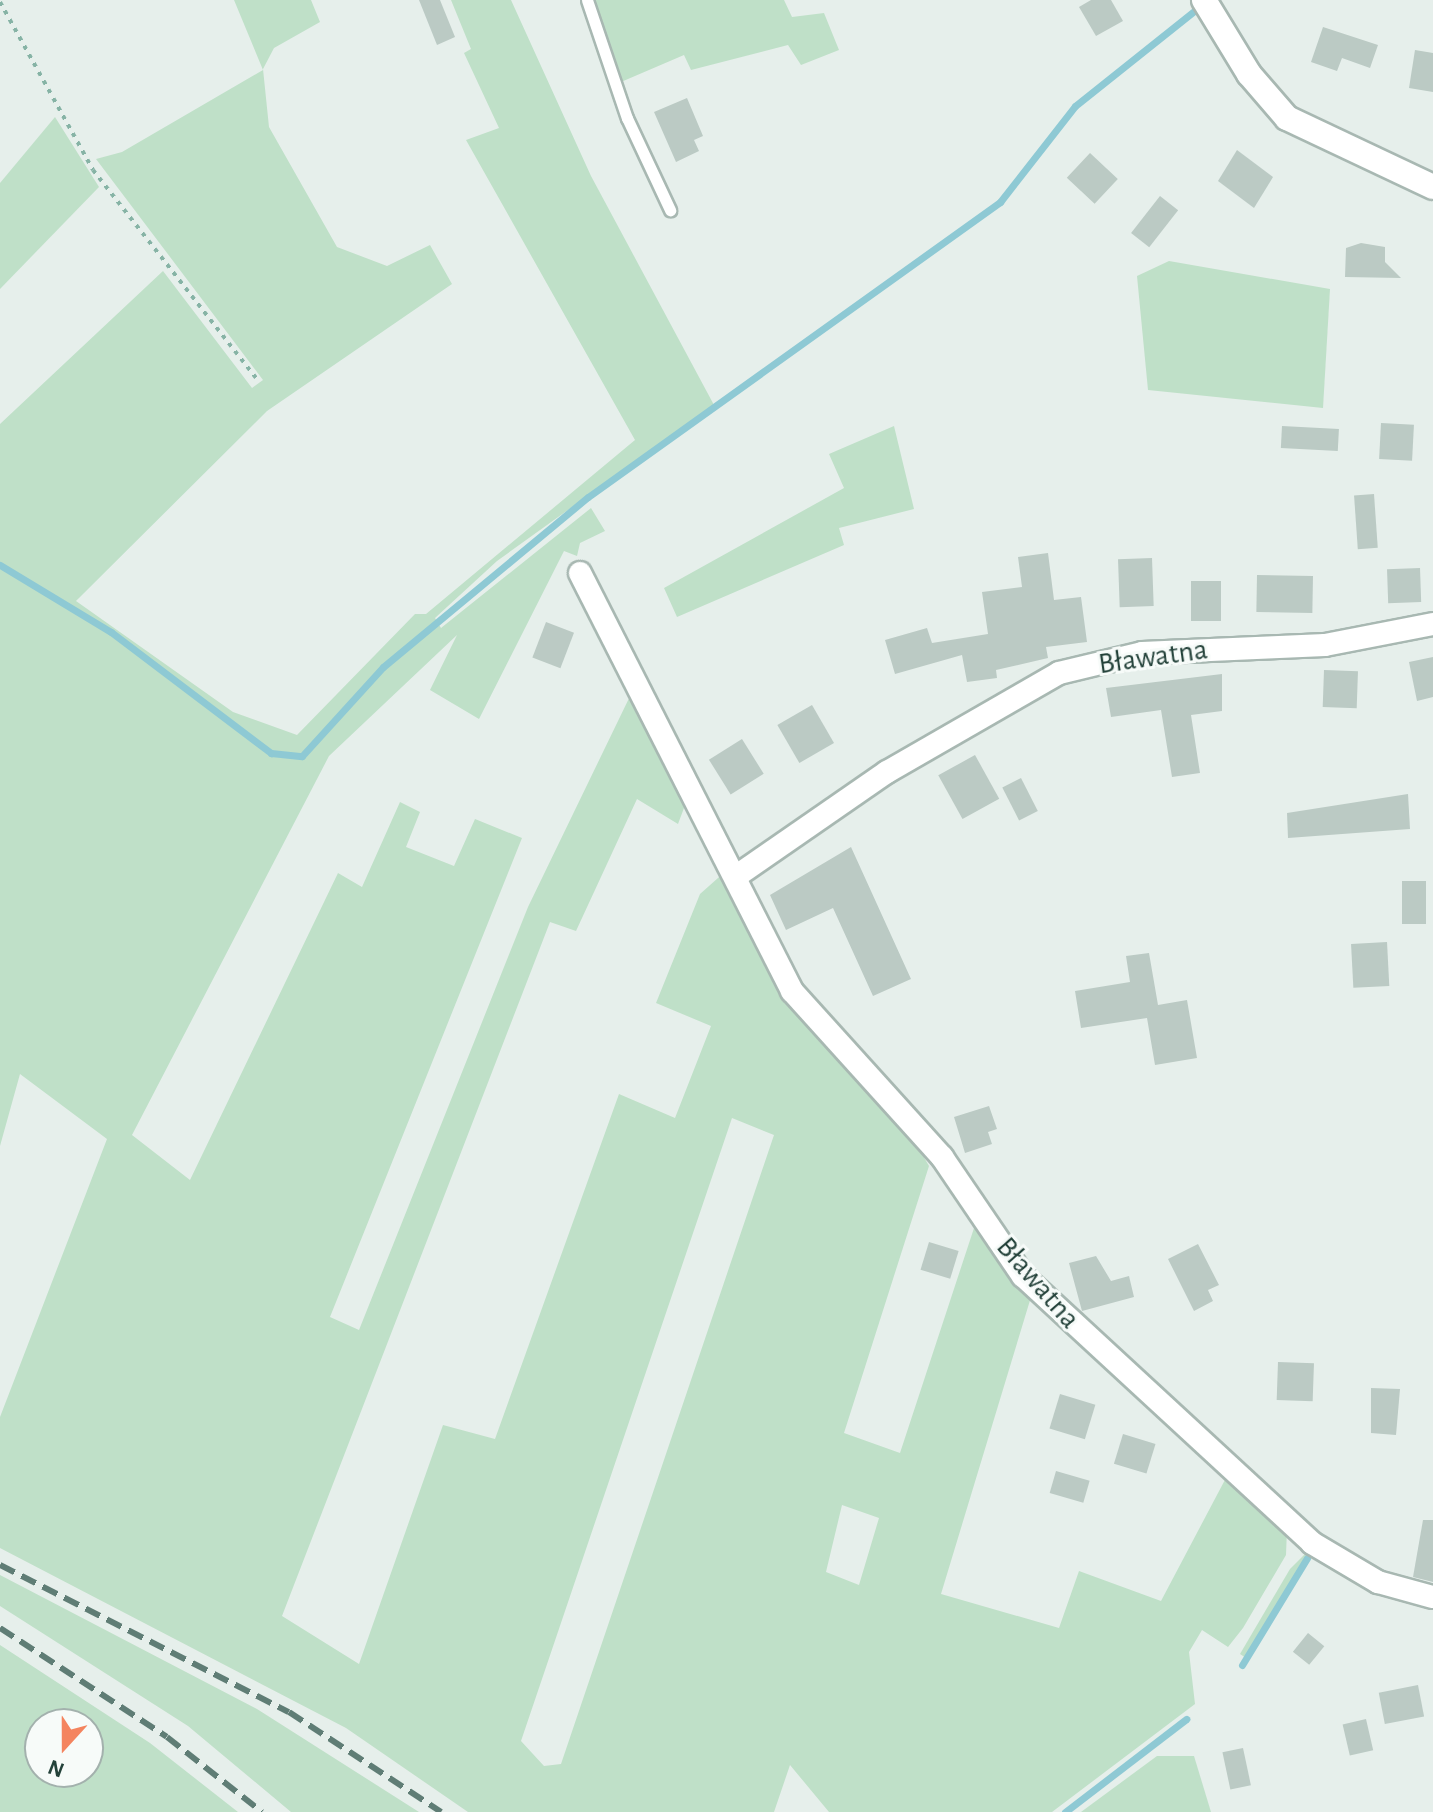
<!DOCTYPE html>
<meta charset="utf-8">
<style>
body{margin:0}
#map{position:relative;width:1433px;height:1812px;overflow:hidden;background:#e6efeb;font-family:"Alegreya Sans",sans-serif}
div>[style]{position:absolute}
.green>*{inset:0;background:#bfe0c8}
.stream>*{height:7px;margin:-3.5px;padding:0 3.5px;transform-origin:3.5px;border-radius:3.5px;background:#8ec9d4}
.building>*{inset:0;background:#bbcac4;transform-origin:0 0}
.path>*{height:4px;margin-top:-2px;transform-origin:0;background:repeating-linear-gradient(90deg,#86b3a5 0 4px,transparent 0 10px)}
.roads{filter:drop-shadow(2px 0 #a8b8b2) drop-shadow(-2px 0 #a8b8b2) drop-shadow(0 2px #a8b8b2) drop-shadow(0 -2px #a8b8b2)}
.service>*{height:11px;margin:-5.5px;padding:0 5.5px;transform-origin:5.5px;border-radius:5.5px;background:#fff}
.minor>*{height:22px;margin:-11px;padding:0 11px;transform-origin:11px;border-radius:11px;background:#fff}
.tertiary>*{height:24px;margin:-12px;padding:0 12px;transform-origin:12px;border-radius:12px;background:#fff}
.rail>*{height:6px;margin-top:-3px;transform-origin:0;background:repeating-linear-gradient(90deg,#5f7d75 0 16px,transparent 0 24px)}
span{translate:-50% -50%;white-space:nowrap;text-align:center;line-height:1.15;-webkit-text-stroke:6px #f7fbf9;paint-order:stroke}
.street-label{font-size:30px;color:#24423a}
.north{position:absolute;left:24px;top:1708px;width:80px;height:80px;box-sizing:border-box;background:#f7fbf9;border:2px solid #a3b1ad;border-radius:50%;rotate:201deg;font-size:22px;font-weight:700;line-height:32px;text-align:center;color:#24423a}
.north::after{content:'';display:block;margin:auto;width:28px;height:36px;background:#f4845f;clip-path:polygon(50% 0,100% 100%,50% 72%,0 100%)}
</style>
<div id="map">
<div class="green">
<div style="clip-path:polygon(evenodd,234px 0,311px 0,320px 22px,274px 48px,263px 69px,269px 127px,337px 247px,387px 266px,430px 245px,452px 284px,267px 411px,76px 601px,233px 712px,297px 735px,415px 614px,426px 614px,635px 440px,466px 140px,499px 128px,464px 53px,471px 49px,451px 0,511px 0,591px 176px,714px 405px,497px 561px,435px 618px,441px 628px,591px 508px,605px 531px,580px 543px,577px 556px,564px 551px,479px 719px,430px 690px,457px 635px,329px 756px,132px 1135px,190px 1180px,338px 873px,362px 887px,400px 802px,420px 812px,406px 847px,454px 866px,475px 819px,522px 838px,330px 1317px,359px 1330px,528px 907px,633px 690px,687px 800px,678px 824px,637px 799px,576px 931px,550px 922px,282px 1616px,359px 1664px,443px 1425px,495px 1439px,619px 1094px,675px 1118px,711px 1026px,656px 1003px,700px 894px,727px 870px,800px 1019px,907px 1128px,929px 1166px,844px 1433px,900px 1453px,975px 1225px,1031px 1297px,941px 1594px,1059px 1628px,1079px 1571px,1161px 1601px,1227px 1476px,1287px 1529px,1286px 1555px,1243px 1628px,1228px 1647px,1202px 1630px,1189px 1652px,1195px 1704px,1052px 1812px,829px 1812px,790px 1765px,774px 1812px,468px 1812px,346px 1728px,0 1548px,0 1417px,107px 1139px,20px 1074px,0 1146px,0 424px,163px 271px,252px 388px,263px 380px,96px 159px,122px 152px,263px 70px,234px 0,732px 1118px,774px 1135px,561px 1764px,544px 1766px,521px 1741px,732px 1118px,234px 0,842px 1505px,879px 1518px,859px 1585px,826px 1572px,842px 1505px)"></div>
<div style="clip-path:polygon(593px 0,784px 0,792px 17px,824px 13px,839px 50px,801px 65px,788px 45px,691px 70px,684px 55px,621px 82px)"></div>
<div style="clip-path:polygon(55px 117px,99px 187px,0 289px,0 183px)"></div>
<div style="clip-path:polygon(1169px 261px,1330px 289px,1323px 408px,1148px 390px,1137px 276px)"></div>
<div style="clip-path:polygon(894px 426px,914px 509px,839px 528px,844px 545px,677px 617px,664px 588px,844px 488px,829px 454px)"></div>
<div style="clip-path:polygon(1310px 1549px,1249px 1660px,1240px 1654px,1290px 1569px)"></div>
<div style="clip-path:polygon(0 1575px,257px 1709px,419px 1812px,291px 1812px,188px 1726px,0 1606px)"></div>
<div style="clip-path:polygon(evenodd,0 1645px,150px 1743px,238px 1812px,0 1812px,0 1645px,40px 1724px,88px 1724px,88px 1772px,40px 1772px,40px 1724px)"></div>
<div style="clip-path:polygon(1157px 1756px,1194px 1756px,1211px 1812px,1081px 1812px)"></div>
</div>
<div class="stream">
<div style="left:0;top:565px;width:130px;rotate:31.1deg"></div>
<div style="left:111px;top:632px;width:201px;rotate:37.1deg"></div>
<div style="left:271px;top:753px;width:31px;rotate:6deg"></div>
<div style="left:302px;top:756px;width:120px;rotate:-47.7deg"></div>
<div style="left:383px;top:667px;width:266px;rotate:-39.7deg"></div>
<div style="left:588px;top:497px;width:507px;rotate:-35.6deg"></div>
<div style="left:1000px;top:202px;width:122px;rotate:-52deg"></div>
<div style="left:1075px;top:106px;width:164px;rotate:-38.6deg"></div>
<div style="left:1242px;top:1665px;width:125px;rotate:-58.7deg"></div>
<div style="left:1065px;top:1812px;width:153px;rotate:-37.5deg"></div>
</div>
<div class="building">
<div style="clip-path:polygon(419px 0,440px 0,455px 37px,437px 45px)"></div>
<div style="clip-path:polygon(1091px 0,1111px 0,1123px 21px,1096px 36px,1079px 7px)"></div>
<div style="clip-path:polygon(1323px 27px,1378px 45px,1370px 68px,1342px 58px,1337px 71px,1311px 62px)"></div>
<div style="clip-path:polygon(1415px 50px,1433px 53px,1433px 92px,1409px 88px)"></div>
<div style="clip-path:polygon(687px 98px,703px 136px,694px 140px,699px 151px,676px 162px,654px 112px)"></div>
<div style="clip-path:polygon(1237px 150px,1273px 177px,1254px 208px,1218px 181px)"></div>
<div style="left:1090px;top:153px;width:38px;height:34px;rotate:43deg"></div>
<div style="left:1160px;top:196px;width:23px;height:47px;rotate:38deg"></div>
<div style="clip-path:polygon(1361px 243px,1385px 247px,1385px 262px,1401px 278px,1345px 277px,1346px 248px)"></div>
<div style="left:1381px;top:423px;width:33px;height:36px;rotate:3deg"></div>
<div style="left:1282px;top:426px;width:57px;height:22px;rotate:3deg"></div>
<div style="left:1374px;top:494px;width:54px;height:20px;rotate:86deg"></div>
<div style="clip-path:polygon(1048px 553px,1054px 600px,1081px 597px,1087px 642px,1046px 647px,1048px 658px,996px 670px,997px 678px,967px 682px,962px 655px,895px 674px,885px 640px,927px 628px,932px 643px,988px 634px,982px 592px,1022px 587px,1018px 557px)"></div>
<div style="left:1152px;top:558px;width:48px;height:34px;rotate:88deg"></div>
<div style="left:1420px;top:568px;width:34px;height:33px;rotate:88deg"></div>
<div style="left:1257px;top:575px;width:56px;height:37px;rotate:1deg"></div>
<div style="left:1221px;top:581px;width:40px;height:30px;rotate:90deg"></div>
<div style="left:546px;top:622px;width:30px;height:38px;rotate:21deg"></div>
<div style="clip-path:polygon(1433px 657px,1433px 697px,1417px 701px,1409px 662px)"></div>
<div style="left:1324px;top:670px;width:34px;height:37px;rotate:2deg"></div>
<div style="clip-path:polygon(1222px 674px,1222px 711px,1191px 715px,1200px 773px,1172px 777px,1161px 710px,1111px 717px,1106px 688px)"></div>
<div style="left:812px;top:705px;width:44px;height:40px;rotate:60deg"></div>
<div style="left:742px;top:739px;width:41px;height:39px;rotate:58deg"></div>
<div style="left:975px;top:755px;width:50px;height:42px;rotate:61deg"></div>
<div style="left:1021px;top:778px;width:37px;height:21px;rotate:63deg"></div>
<div style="clip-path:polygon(1408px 794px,1410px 829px,1288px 838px,1287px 813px)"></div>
<div style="clip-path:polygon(851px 847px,911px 979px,873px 996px,833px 908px,786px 930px,770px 895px)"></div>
<div style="left:1402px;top:881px;width:24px;height:43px"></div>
<div style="left:1387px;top:942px;width:44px;height:36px;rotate:87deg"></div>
<div style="clip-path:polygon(1149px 953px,1158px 1005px,1187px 1000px,1197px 1058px,1155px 1065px,1147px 1018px,1081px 1028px,1075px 991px,1130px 982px,1126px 956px)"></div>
<div style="clip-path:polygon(989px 1106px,997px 1129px,988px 1132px,992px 1144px,965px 1153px,954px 1117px)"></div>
<div style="left:929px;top:1242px;width:31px;height:29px;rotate:17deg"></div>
<div style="clip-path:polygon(1198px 1244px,1219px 1285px,1208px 1290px,1213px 1301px,1194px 1311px,1168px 1259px)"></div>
<div style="clip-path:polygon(1096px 1256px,1111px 1281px,1129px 1276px,1134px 1297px,1082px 1311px,1069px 1263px)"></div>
<div style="left:1278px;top:1362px;width:36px;height:38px;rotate:2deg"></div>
<div style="clip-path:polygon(1371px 1388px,1400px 1389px,1396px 1435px,1371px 1433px)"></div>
<div style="left:1060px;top:1394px;width:37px;height:36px;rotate:17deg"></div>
<div style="left:1123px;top:1434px;width:34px;height:31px;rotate:17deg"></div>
<div style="left:1056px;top:1471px;width:35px;height:23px;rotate:16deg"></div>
<div style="clip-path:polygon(1423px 1520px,1433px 1520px,1433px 1582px,1413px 1577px)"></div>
<div style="left:1308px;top:1633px;width:21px;height:24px;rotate:39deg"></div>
<div style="left:1418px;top:1685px;width:32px;height:40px;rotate:79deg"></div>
<div style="left:1366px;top:1719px;width:32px;height:24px;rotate:77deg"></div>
<div style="left:1243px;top:1748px;width:38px;height:21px;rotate:78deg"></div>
</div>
<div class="path">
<div style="left:0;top:2px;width:192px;rotate:61deg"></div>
<div style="left:93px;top:170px;width:264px;rotate:51.9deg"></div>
</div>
<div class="roads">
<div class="service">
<div style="left:587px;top:0;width:125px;rotate:71.3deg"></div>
<div style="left:627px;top:118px;width:102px;rotate:64.9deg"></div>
</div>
<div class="minor">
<div style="left:580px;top:573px;width:469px;rotate:63.1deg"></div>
<div style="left:792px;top:991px;width:224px;rotate:47.9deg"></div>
<div style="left:942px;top:1157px;width:144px;rotate:55.8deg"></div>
<div style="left:1023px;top:1276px;width:393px;rotate:42.7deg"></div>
<div style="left:1312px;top:1543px;width:77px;rotate:30.6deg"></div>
<div style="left:1378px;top:1582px;width:57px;rotate:15.3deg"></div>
<div style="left:738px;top:875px;width:181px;rotate:-34.7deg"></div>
<div style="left:887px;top:772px;width:198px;rotate:-29.9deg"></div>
<div style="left:1059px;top:673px;width:85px;rotate:-13.5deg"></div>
<div style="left:1142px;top:653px;width:183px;rotate:-2.5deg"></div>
<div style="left:1325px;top:645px;width:110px;rotate:-11deg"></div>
</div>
<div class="tertiary">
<div style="left:1204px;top:0;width:87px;rotate:58.7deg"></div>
<div style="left:1249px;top:74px;width:58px;rotate:49.2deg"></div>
<div style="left:1287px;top:118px;width:161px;rotate:25.3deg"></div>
</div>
</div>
<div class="rail">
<div style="left:0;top:1565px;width:324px;rotate:27deg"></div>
<div style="left:289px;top:1712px;width:182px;rotate:33.3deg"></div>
<div style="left:0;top:1628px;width:199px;rotate:33.1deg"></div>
<div style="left:167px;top:1737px;width:121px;rotate:38.3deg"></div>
</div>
<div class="street-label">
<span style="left:1153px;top:657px;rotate:-8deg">Bławatna</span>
<span style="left:1038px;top:1283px;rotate:49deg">Bławatna</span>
</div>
<div class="north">N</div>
</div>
